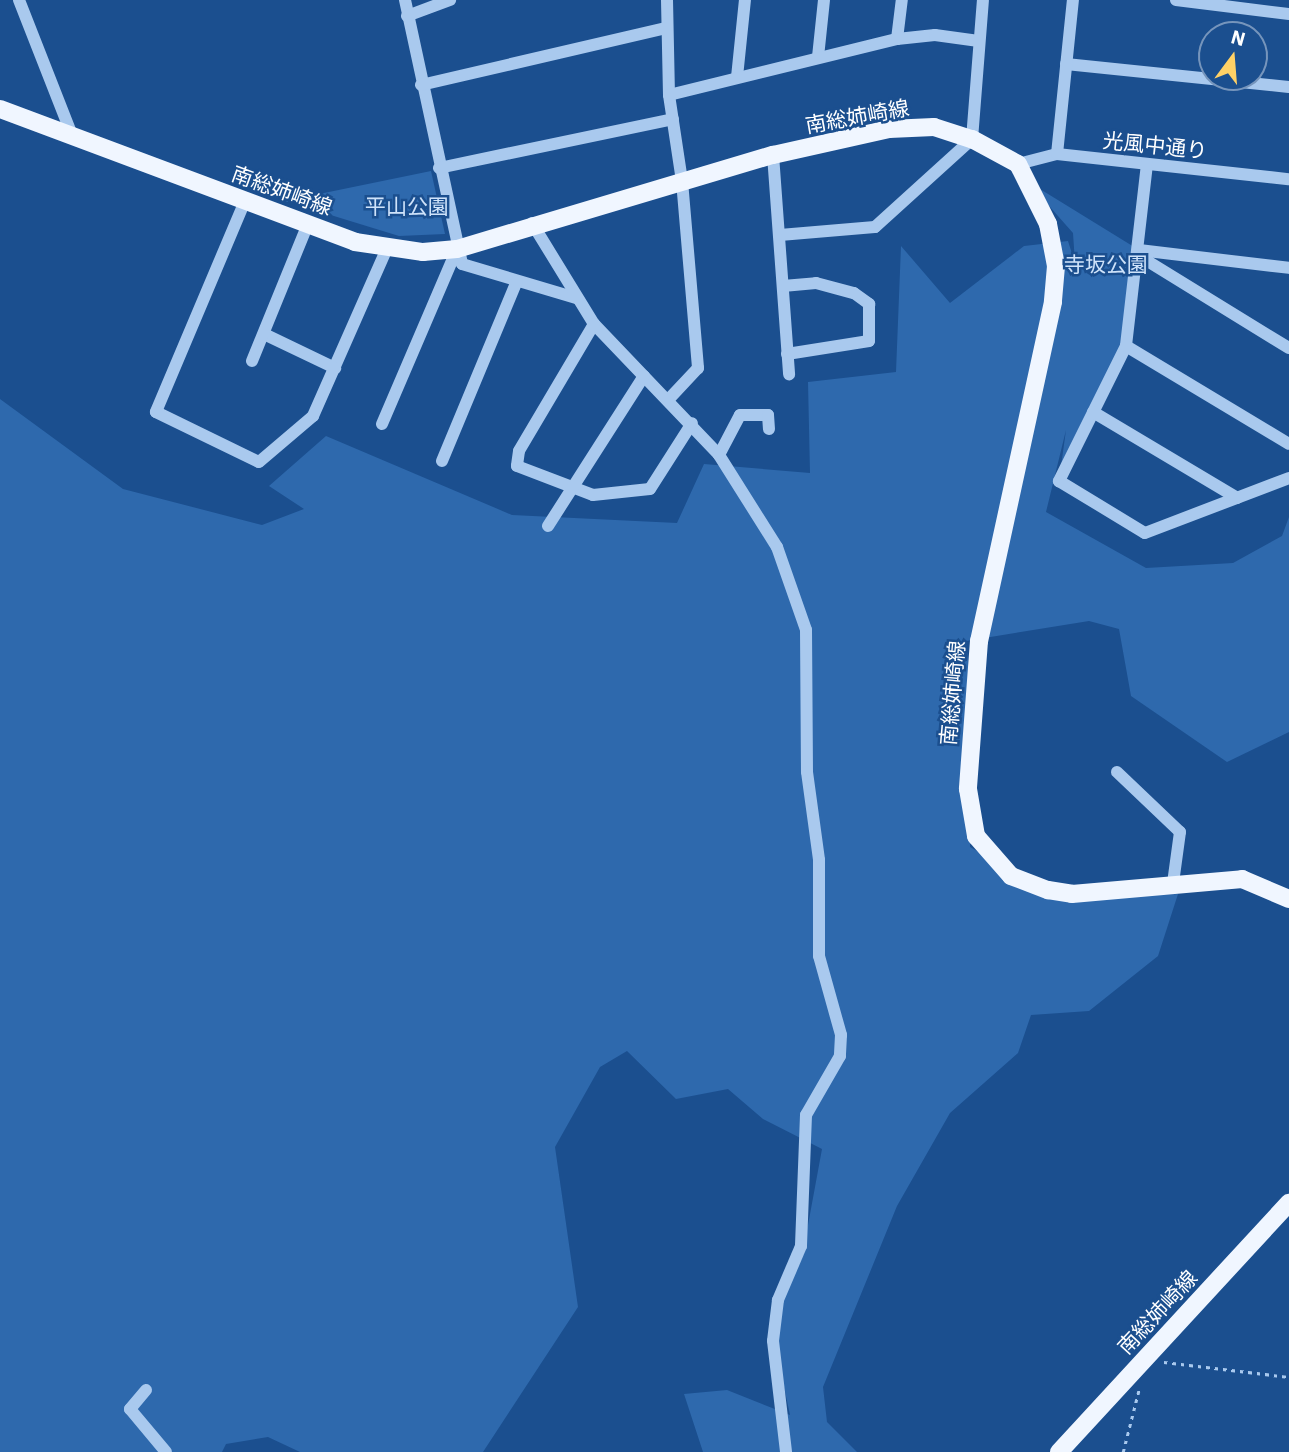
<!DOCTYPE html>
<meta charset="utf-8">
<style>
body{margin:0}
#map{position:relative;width:1289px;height:1452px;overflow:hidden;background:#1b4f8f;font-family:"IBM Plex Sans","Noto Sans JP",sans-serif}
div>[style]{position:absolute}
.green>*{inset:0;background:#2e69ad}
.path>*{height:2.5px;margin-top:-1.25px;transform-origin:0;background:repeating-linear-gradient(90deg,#a9c9ee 0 3.5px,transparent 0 8.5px)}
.minor>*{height:12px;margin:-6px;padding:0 6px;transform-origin:6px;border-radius:6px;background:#a9c9ee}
.major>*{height:18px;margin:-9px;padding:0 9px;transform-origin:9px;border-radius:9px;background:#f0f6ff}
span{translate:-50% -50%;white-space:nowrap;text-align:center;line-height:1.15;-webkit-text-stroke:5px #1b4f8f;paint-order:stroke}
.street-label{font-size:21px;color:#fff}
.park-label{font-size:21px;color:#cfe3fa}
.north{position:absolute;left:1198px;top:21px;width:70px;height:70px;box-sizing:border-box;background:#1b4f8f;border:2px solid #7695bc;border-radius:50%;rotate:16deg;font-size:19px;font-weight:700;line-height:28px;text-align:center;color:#fff}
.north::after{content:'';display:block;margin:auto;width:24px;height:32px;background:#ffd166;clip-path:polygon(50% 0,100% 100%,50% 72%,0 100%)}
</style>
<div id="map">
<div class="green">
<div style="clip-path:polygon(431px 171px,445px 234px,399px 236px,285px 201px)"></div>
<div style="clip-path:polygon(1027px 181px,1139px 250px,1126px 346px,1059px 481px,1066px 430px,1046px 512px,1146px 568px,1233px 563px,1282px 536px,1289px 517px,1289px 732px,1227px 762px,1131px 696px,1119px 629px,1089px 621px,966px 641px,972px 699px,970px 847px,1063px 899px,1178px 894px,1158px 956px,1089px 1011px,1031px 1015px,1018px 1053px,950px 1113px,897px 1206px,823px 1387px,827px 1422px,857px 1452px,703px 1452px,684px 1394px,727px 1390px,790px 1415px,772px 1330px,808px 1225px,822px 1149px,763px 1119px,728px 1089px,676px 1099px,627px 1051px,600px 1067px,555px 1147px,578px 1307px,483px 1452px,300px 1452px,268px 1437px,226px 1444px,222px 1452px,0 1452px,0 399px,123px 489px,262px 525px,304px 509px,269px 486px,326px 436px,512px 515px,677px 523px,704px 464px,810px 473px,808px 382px,896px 372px,901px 246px,950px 303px,1024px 246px,1068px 241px,1075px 263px,1073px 233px)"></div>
</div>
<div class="path">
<div style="left:1164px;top:1362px;width:126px;rotate:6.8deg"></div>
<div style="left:1123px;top:1452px;width:65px;rotate:-75.7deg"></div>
</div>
<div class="minor">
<div style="left:19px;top:0;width:145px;rotate:68.6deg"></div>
<div style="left:405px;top:0;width:270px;rotate:77.8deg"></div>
<div style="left:462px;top:264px;width:119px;rotate:16.6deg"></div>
<div style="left:667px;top:0;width:95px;rotate:88.8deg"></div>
<div style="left:669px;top:95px;width:87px;rotate:81.4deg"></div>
<div style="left:682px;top:181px;width:188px;rotate:85.1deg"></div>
<div style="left:698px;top:368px;width:42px;rotate:133.1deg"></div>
<div style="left:1176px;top:0;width:114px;rotate:7.1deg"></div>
<div style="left:407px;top:16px;width:46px;rotate:-20.4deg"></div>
<div style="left:897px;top:39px;width:39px;rotate:-83deg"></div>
<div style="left:818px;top:57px;width:57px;rotate:-84deg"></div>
<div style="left:1066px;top:64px;width:224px;rotate:5.9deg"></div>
<div style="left:737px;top:77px;width:77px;rotate:-84.1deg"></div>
<div style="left:421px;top:85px;width:251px;rotate:-13.1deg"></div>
<div style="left:669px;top:95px;width:235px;rotate:-13.8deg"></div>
<div style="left:897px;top:39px;width:38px;rotate:-6deg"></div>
<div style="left:935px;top:35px;width:44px;rotate:7.8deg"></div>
<div style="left:1057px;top:154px;width:155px;rotate:-84.1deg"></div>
<div style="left:773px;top:155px;width:220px;rotate:85.8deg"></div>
<div style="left:1018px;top:164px;width:40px;rotate:-14.4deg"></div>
<div style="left:1057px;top:154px;width:233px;rotate:6.2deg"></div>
<div style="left:1147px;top:164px;width:183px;rotate:96.6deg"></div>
<div style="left:1126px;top:346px;width:151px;rotate:116.4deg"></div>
<div style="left:1059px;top:481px;width:100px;rotate:31.2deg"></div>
<div style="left:1145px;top:533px;width:154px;rotate:-20.9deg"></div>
<div style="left:439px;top:168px;width:239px;rotate:-11.8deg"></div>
<div style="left:245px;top:201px;width:229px;rotate:112.9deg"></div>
<div style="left:156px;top:412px;width:114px;rotate:25.9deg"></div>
<div style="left:259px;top:462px;width:71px;rotate:-40.4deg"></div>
<div style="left:313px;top:416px;width:184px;rotate:-66.2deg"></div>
<div style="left:532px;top:223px;width:119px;rotate:58.5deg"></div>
<div style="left:594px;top:324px;width:181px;rotate:46.3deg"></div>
<div style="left:719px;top:455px;width:109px;rotate:57.8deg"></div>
<div style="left:777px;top:547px;width:88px;rotate:70.7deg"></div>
<div style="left:806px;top:630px;width:142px;rotate:89.6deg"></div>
<div style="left:807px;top:772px;width:89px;rotate:82.2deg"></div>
<div style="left:819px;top:860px;width:96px;rotate:90deg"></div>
<div style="left:819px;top:956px;width:82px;rotate:74.4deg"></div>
<div style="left:841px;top:1035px;width:21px;rotate:93deg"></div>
<div style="left:840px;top:1056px;width:68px;rotate:120deg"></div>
<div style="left:806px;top:1115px;width:131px;rotate:92.2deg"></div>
<div style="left:801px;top:1246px;width:59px;rotate:113.1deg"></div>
<div style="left:778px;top:1300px;width:41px;rotate:97deg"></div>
<div style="left:773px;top:1341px;width:112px;rotate:83.3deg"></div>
<div style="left:780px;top:235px;width:95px;rotate:-4.8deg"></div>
<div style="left:875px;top:227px;width:131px;rotate:-42.2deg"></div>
<div style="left:972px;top:139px;width:139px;rotate:-85.5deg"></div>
<div style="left:1139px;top:250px;width:16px;rotate:50deg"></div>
<div style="left:1149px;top:262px;width:164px;rotate:31.6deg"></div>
<div style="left:1139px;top:250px;width:151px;rotate:6.8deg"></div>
<div style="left:783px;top:286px;width:33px;rotate:-5deg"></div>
<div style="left:816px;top:283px;width:39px;rotate:15deg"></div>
<div style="left:854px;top:293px;width:19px;rotate:36deg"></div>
<div style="left:869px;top:304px;width:37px;rotate:90deg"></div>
<div style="left:869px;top:341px;width:83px;rotate:171deg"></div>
<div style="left:594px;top:324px;width:147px;rotate:120.6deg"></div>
<div style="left:519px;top:451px;width:15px;rotate:98deg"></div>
<div style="left:517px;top:466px;width:81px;rotate:20.9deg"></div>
<div style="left:593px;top:495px;width:57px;rotate:-6deg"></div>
<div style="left:650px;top:489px;width:78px;rotate:-57.5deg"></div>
<div style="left:264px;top:334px;width:79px;rotate:25.6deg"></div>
<div style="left:1126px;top:346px;width:190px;rotate:31deg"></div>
<div style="left:252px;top:361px;width:148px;rotate:-67.8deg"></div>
<div style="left:1093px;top:412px;width:168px;rotate:30.8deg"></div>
<div style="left:382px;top:424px;width:190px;rotate:-66.8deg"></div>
<div style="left:719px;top:455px;width:45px;rotate:-62.3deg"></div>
<div style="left:740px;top:415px;width:28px"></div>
<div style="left:768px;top:415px;width:14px;rotate:86deg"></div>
<div style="left:442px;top:461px;width:195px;rotate:-67.4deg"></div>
<div style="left:548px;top:526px;width:178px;rotate:-57.4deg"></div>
<div style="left:1117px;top:772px;width:87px;rotate:43.6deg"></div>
<div style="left:1180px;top:832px;width:51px;rotate:97.8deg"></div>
<div style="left:146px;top:1390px;width:25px;rotate:130deg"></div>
<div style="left:130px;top:1409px;width:56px;rotate:50.1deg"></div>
</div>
<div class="major">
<div style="left:0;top:109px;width:379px;rotate:20.5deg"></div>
<div style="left:355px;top:242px;width:69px;rotate:8.4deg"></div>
<div style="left:423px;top:252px;width:34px;rotate:-5deg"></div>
<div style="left:457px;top:249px;width:330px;rotate:-16.6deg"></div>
<div style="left:773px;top:155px;width:119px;rotate:-12.6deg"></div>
<div style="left:889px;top:129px;width:45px;rotate:-2.5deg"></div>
<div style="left:934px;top:127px;width:40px;rotate:18deg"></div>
<div style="left:972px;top:139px;width:52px;rotate:28.5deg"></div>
<div style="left:1018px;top:164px;width:67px;rotate:63.4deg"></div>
<div style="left:1048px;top:224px;width:43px;rotate:79.2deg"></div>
<div style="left:1056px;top:266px;width:36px;rotate:95deg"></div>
<div style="left:1053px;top:302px;width:347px;rotate:102.3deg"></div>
<div style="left:979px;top:641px;width:148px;rotate:94.3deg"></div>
<div style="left:968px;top:789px;width:48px;rotate:80.3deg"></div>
<div style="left:976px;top:836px;width:53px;rotate:48.8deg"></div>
<div style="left:1011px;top:876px;width:40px;rotate:21deg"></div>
<div style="left:1048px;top:890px;width:24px;rotate:9deg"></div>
<div style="left:1072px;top:894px;width:171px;rotate:-5deg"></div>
<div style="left:1242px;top:879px;width:51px;rotate:23.1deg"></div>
<div style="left:1059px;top:1452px;width:339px;rotate:-47.3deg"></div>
</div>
<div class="street-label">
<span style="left:857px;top:116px;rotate:-10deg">南総姉崎線</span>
<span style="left:1155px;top:145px;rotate:6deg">光風中通り</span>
<span style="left:282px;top:190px;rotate:20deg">南総姉崎線</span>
<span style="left:952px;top:693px;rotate:-85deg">南総姉崎線</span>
<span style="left:1157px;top:1312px;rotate:-47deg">南総姉崎線</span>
</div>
<div class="park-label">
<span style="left:407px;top:206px">平山公園</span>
<span style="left:1106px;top:264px">寺坂公園</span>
</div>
<div class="north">N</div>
</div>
